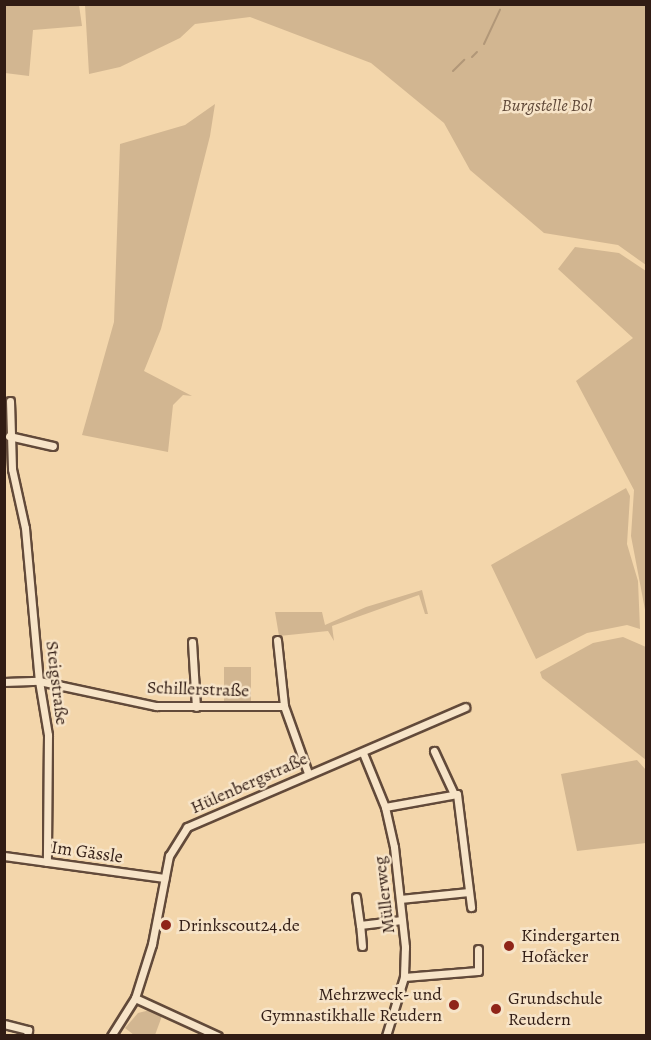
<!DOCTYPE html>
<meta charset="utf-8">
<style>
body{margin:0}
#map{position:relative;width:651px;height:1040px;overflow:hidden;background:#f3d6ab;font-family:Alegreya,serif}
div>[style]{position:absolute}
.green>*{inset:0;background:#d2b691;transform-origin:0 0}
.stream>*{height:2px;margin:-1px;padding:0 1px;transform-origin:1px;border-radius:1px;background:#b19778}
.roads{filter:drop-shadow(2px 0 #624a3a) drop-shadow(-2px 0 #624a3a) drop-shadow(0 2px #624a3a) drop-shadow(0 -2px #624a3a)}
.street>*{height:7px;margin:-3.5px;padding:0 3.5px;transform-origin:3.5px;border-radius:3.5px;background:#f7e4c8}
.dots>*{width:16px;height:16px;translate:-50% -50%;box-sizing:border-box;border:3px solid #f7e4c8;border-radius:50%}
span{translate:-50% -50%;white-space:nowrap;text-align:center;line-height:1.15;-webkit-text-stroke:5px #f7e4c8;paint-order:stroke}
.park-label{font-size:18px;color:#614a3a;font-style:italic}
.street-label{font-size:18px;color:#311c14}
.poi-label{font-size:18px;color:#311c14}
.left{translate:0 -50%;text-align:left}
.right{translate:-100% -50%;text-align:right}
.frame{position:absolute;inset:0;border:6px solid #311c14;pointer-events:none}
</style>
<div id="map">
<div class="green">
<div style="clip-path:polygon(4px 5px,79px 5px,82px 26px,33px 30px,29px 76px,5px 73px)"></div>
<div style="clip-path:polygon(85px 5px,646px 5px,646px 265px,618px 245px,544px 233px,470px 170px,444px 123px,371px 63px,250px 17px,195px 24px,180px 38px,120px 67px,89px 74px)"></div>
<div style="clip-path:polygon(215px 104px,210px 136px,161px 329px,144px 371px,192px 396px,183px 395px,173px 405px,168px 452px,82px 435px,114px 322px,120px 144px,185px 125px)"></div>
<div style="clip-path:polygon(575px 247px,619px 253px,646px 271px,646px 615px,631px 536px,634px 490px,576px 381px,633px 338px,558px 269px)"></div>
<div style="clip-path:polygon(626px 488px,630px 496px,627px 544px,638px 581px,640px 629px,627px 625px,587px 633px,536px 659px,491px 565px)"></div>
<div style="clip-path:polygon(422px 590px,428px 614px,425px 614px,419px 595px,332px 626px,334px 641px,328px 631px,279px 636px,275px 612px,322px 612px,325px 625px,366px 607px)"></div>
<div style="clip-path:polygon(623px 637px,646px 647px,646px 760px,542px 678px,540px 672px,593px 643px)"></div>
<div style="left:224px;top:667px;width:27px;height:35px"></div>
<div style="clip-path:polygon(637px 760px,646px 770px,646px 843px,577px 851px,561px 774px)"></div>
<div style="clip-path:polygon(150px 1010px,162px 1016px,155px 1035px,134px 1035px,125px 1028px,138px 1013px)"></div>
</div>
<div class="stream">
<div style="left:484px;top:44px;width:38px;rotate:-65deg"></div>
<div style="left:472px;top:57px;width:7px;rotate:-45deg"></div>
<div style="left:453px;top:71px;width:16px;rotate:-45deg"></div>
</div>
<div class="roads">
<div class="street">
<div style="left:10px;top:401px;width:68px;rotate:88.3deg"></div>
<div style="left:12px;top:469px;width:60px;rotate:77.6deg"></div>
<div style="left:25px;top:528px;width:154px;rotate:84.8deg"></div>
<div style="left:39px;top:681px;width:55px;rotate:80.5deg"></div>
<div style="left:48px;top:735px;width:127px;rotate:90.5deg"></div>
<div style="left:9px;top:436px;width:45px;rotate:12.8deg"></div>
<div style="left:277px;top:640px;width:66px;rotate:83.9deg"></div>
<div style="left:284px;top:706px;width:71px;rotate:70.3deg"></div>
<div style="left:192px;top:642px;width:65px;rotate:86.5deg"></div>
<div style="left:4px;top:682px;width:35px;rotate:-2deg"></div>
<div style="left:39px;top:681px;width:120px;rotate:12.1deg"></div>
<div style="left:156px;top:706px;width:128px"></div>
<div style="left:434px;top:751px;width:47px;rotate:65.1deg"></div>
<div style="left:363px;top:753px;width:58px;rotate:67.8deg"></div>
<div style="left:385px;top:807px;width:41px;rotate:77.3deg"></div>
<div style="left:394px;top:847px;width:101px;rotate:83.7deg"></div>
<div style="left:405px;top:947px;width:30px;rotate:92deg"></div>
<div style="left:404px;top:977px;width:62px;rotate:107deg"></div>
<div style="left:385px;top:807px;width:73px;rotate:-10.2deg"></div>
<div style="left:457px;top:794px;width:114px;rotate:82.9deg"></div>
<div style="left:4px;top:856px;width:162px;rotate:7.8deg"></div>
<div style="left:356px;top:897px;width:28px;rotate:82deg"></div>
<div style="left:400px;top:899px;width:69px;rotate:-5.8deg"></div>
<div style="left:362px;top:946px;width:21px;rotate:-95deg"></div>
<div style="left:360px;top:925px;width:42px;rotate:-6.8deg"></div>
<div style="left:404px;top:977px;width:74px;rotate:-4.6deg"></div>
<div style="left:478px;top:971px;width:22px;rotate:-90deg"></div>
<div style="left:135px;top:998px;width:91px;rotate:24.6deg"></div>
<div style="left:4px;top:1024px;width:25px;rotate:14deg"></div>
<div style="left:28px;top:1030px;width:6px;rotate:99deg"></div>
<div style="left:111px;top:1036px;width:45px;rotate:-57.7deg"></div>
<div style="left:135px;top:998px;width:57px;rotate:-72.5deg"></div>
<div style="left:152px;top:944px;width:90px;rotate:-79.1deg"></div>
<div style="left:169px;top:856px;width:34px;rotate:-58deg"></div>
<div style="left:187px;top:827px;width:303px;rotate:-23.3deg"></div>
</div>
</div>
<div class="dots">
<div style="left:166px;top:925px;background:#8f2418"></div>
<div style="left:509px;top:946px;background:#8f2418"></div>
<div style="left:454px;top:1005px;background:#8f2418"></div>
<div style="left:496px;top:1009px;background:#8f2418"></div>
</div>
<div class="park-label">
<span style="left:547px;top:105px">Burgstelle Bol</span>
</div>
<div class="street-label">
<span style="left:57px;top:683px;rotate:83deg">Steigstraße</span>
<span style="left:198px;top:689px;rotate:2deg">Schillerstraße</span>
<span style="left:249px;top:783px;rotate:-24deg">Hülenbergstraße</span>
<span style="left:87px;top:852px;rotate:8deg">Im Gässle</span>
<span style="left:384px;top:895px;rotate:-97deg">Müllerweg</span>
</div>
<div class="poi-label">
<span class="left" style="left:178px;top:925px">Drinkscout24.de</span>
<span class="left" style="left:521px;top:946px">Kindergarten<br>Hofäcker</span>
<span class="right" style="left:442px;top:1005px">Mehrzweck- und<br>Gymnastikhalle Reudern</span>
<span class="left" style="left:508px;top:1009px">Grundschule<br>Reudern</span>
</div>
<div class="frame"></div>
</div>
